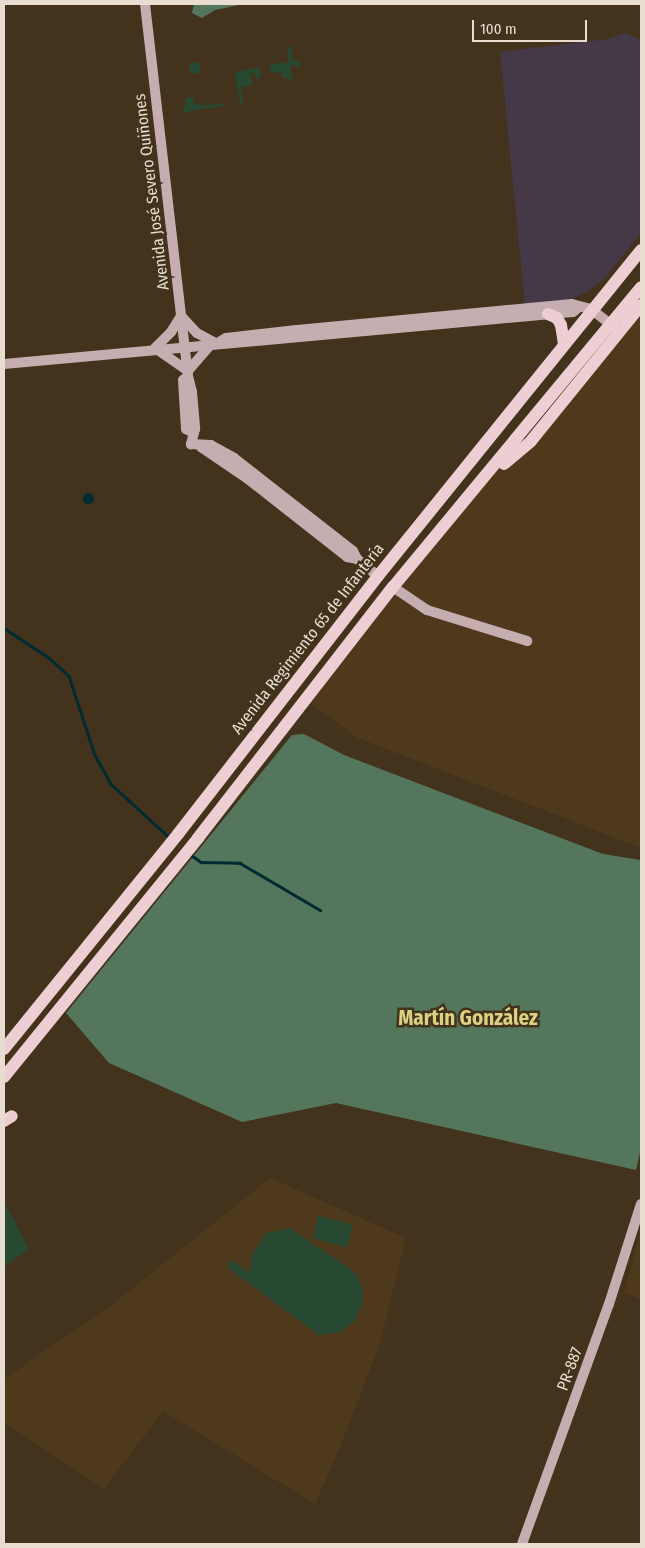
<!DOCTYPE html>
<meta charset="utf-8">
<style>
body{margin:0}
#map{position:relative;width:645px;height:1548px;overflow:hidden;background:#43321c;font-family:"Fira Sans Condensed",sans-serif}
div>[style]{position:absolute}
.commercial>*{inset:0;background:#453847}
.built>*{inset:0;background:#4f391d}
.green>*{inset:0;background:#284931;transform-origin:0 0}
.round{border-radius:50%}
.forest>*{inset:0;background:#54765c}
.water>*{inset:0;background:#012b32}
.stream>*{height:2.5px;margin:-1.25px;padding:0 1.25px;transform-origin:1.25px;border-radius:1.25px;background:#012b32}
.secondary>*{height:10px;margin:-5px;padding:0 5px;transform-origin:5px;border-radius:5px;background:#c5adb0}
.primary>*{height:12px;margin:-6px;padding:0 6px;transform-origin:6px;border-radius:6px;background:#edced2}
span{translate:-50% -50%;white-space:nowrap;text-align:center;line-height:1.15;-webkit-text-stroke:5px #43321c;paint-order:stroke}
.street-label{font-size:16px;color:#e8ddd0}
.district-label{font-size:21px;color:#dad183;font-weight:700}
.frame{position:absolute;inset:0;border:5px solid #e8ddd0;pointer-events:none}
.scale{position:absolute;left:472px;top:20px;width:115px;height:22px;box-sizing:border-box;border:2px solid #e8ddd0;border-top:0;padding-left:6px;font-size:15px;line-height:18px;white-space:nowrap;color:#e8ddd0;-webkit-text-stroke:4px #43321c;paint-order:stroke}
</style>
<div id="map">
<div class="commercial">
<div style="clip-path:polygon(625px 33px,641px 40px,641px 233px,604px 279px,587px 292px,568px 301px,525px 306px,500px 52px,608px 39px)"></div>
</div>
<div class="built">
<div style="clip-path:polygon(641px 283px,641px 848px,358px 738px,307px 701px)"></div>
<div style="clip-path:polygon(270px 1178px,406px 1238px,380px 1343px,341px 1445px,315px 1504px,163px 1411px,104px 1489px,4px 1423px,4px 1379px,109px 1307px)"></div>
<div style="clip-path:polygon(641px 1229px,641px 1300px,624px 1293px)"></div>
</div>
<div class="green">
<div style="clip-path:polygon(291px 46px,293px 61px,301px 61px,301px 67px,291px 65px,292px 79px,282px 78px,281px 72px,271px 73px,270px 65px,283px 62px,288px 64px,288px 47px)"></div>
<div class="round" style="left:189px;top:62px;width:12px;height:12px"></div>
<div style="clip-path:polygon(259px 67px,261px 78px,256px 79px,255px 73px,250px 73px,252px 86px,241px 87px,243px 105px,240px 104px,235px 72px)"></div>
<div style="clip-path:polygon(193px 97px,194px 104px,201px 103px,202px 106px,224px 103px,223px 106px,172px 114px,184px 111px,186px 98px)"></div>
<div style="clip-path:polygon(5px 1203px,29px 1249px,4px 1267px,4px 1204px)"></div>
<div style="left:318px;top:1216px;width:36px;height:23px;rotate:14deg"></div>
<div style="clip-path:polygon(290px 1228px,357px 1274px,363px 1292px,362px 1305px,355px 1321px,340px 1332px,319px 1335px,227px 1267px,232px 1260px,249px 1273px,253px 1252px,267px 1233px)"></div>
</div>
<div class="forest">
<div style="clip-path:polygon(194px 4px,244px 4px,215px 10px,202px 18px,192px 13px)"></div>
<div style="clip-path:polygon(304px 734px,344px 755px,603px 854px,641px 860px,641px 1148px,636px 1170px,336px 1103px,242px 1122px,109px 1063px,66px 1013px,292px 735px)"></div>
</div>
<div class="water">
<div class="round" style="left:82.5px;top:492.5px;width:11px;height:11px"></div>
</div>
<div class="stream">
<div style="left:4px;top:628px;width:53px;rotate:33.4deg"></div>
<div style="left:48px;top:657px;width:28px;rotate:42deg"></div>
<div style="left:69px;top:676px;width:83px;rotate:71.8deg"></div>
<div style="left:95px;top:755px;width:33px;rotate:61deg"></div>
<div style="left:111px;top:784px;width:80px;rotate:42.5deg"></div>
<div style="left:190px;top:854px;width:14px;rotate:36deg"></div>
<div style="left:201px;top:862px;width:39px;rotate:1deg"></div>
<div style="left:240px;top:863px;width:93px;rotate:30.4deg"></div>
</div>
<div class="secondary">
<div style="left:145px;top:4px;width:374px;rotate:83.4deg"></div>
<div style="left:188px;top:376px;width:16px;rotate:76deg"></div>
<div style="left:192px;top:392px;width:37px;rotate:85deg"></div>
<div style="left:195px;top:429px;width:16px;rotate:105deg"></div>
<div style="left:191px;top:444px;width:20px;rotate:3deg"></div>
<div style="left:211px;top:445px;width:26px;rotate:29deg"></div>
<div style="left:234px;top:458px;width:151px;rotate:38deg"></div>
<div style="left:353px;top:551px;width:9px;rotate:63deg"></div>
<div style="left:357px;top:559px;width:27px;rotate:39deg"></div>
<div style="left:181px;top:316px;width:23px;rotate:47deg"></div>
<div style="left:197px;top:333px;width:18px;rotate:29deg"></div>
<div style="left:213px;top:342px;width:38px;rotate:131deg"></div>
<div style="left:188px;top:371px;width:40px;rotate:-145.1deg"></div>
<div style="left:155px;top:348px;width:23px;rotate:-45deg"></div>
<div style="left:171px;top:332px;width:19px;rotate:-58deg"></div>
<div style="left:219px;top:342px;width:8px;rotate:-30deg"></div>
<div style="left:226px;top:338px;width:71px;rotate:-6.4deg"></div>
<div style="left:297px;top:330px;width:276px;rotate:-5.4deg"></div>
<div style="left:572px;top:304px;width:20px;rotate:15deg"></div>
<div style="left:591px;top:309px;width:31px;rotate:38deg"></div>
<div style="left:4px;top:364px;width:571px;rotate:-5.22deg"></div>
<div style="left:573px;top:312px;width:6px;rotate:-39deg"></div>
<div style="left:188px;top:376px;width:6px;rotate:141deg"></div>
<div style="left:183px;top:380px;width:49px;rotate:86.5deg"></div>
<div style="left:186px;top:429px;width:7px;rotate:27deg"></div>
<div style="left:201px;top:447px;width:57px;rotate:34.2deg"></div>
<div style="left:248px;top:479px;width:126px;rotate:38.2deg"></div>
<div style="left:347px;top:557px;width:10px;rotate:11deg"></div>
<div style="left:393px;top:587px;width:41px;rotate:34.1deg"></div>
<div style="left:427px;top:610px;width:105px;rotate:17.2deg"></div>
<div style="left:522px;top:1544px;width:255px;rotate:-70.1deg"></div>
<div style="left:609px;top:1304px;width:105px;rotate:-72.3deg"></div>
</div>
<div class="primary">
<div style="left:548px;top:314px;width:10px;rotate:24deg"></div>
<div style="left:557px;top:318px;width:8px;rotate:60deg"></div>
<div style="left:561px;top:325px;width:19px;rotate:81deg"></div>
<div style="left:504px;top:464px;width:35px;rotate:-40deg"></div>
<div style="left:531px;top:441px;width:175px;rotate:-51deg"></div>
<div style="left:4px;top:1049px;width:277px;rotate:-51deg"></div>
<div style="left:178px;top:834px;width:326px;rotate:-52.2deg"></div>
<div style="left:378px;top:576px;width:419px;rotate:-51.1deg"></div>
<div style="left:4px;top:1077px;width:308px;rotate:-50.9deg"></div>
<div style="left:198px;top:838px;width:318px;rotate:-52.2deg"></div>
<div style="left:393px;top:587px;width:389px;rotate:-50.4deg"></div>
<div style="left:4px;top:1121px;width:9px;rotate:-32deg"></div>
</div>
<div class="street-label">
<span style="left:152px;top:192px;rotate:-97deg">Avenida José Severo Quiñones</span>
<span style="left:308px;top:639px;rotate:-52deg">Avenida Regimiento 65 de Infantería</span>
<span style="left:570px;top:1369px;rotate:-70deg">PR-887</span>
</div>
<div class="district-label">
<span style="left:468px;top:1018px">Martín González</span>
</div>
<div class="frame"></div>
<div class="scale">100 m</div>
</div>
